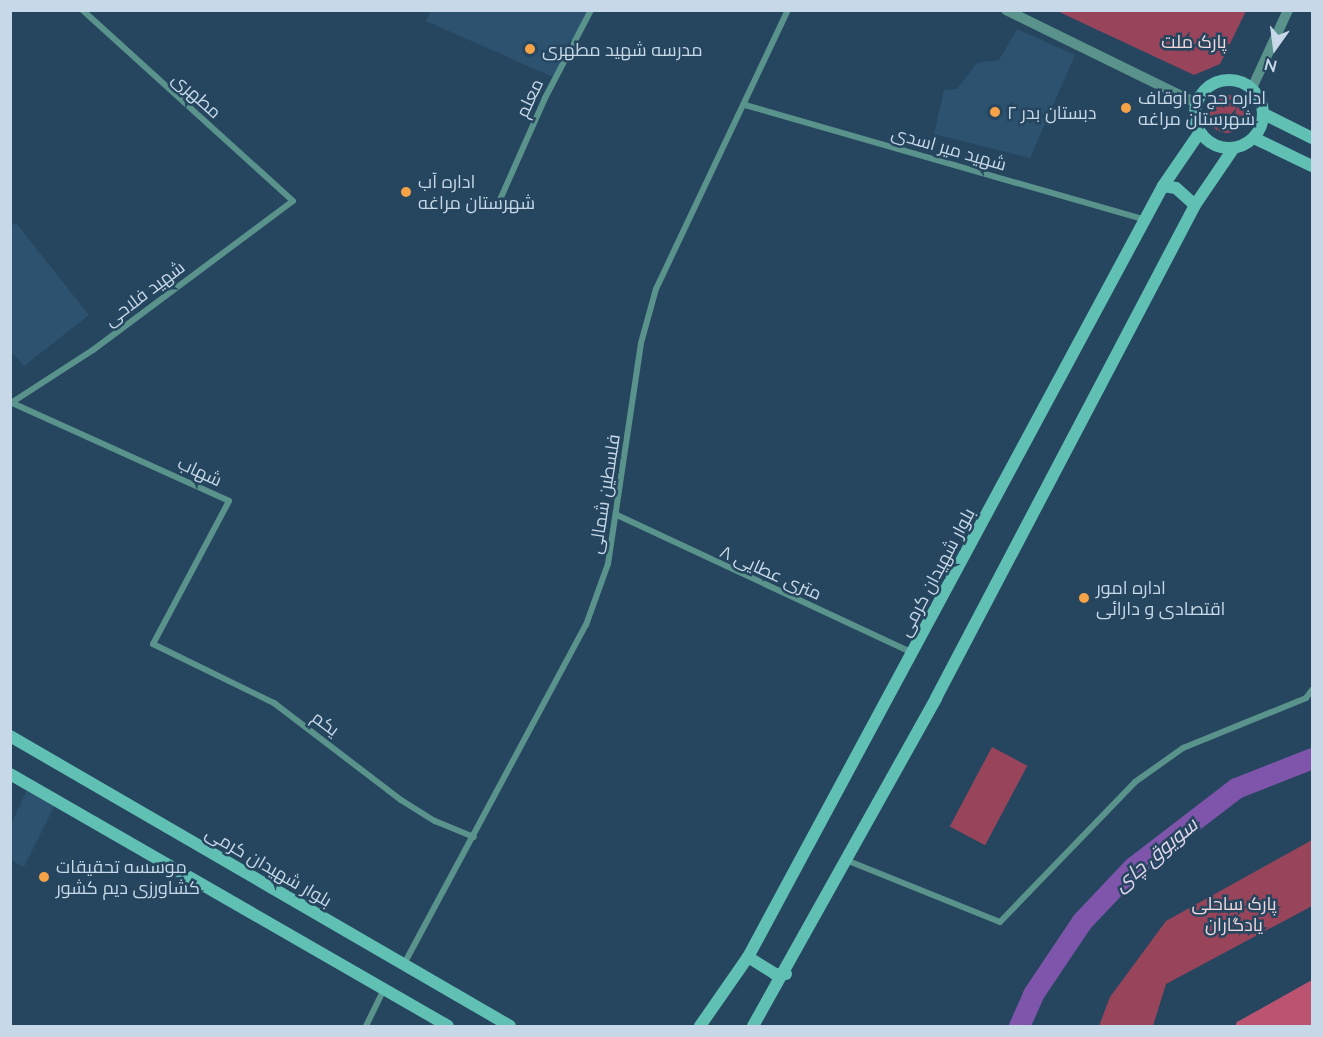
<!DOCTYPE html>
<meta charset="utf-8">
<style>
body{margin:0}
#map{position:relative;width:1323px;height:1037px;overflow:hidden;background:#26465f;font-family:Lato,Cairo,sans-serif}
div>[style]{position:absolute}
.built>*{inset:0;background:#2c526f}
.green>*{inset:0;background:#98445b;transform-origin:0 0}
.round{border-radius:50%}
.forest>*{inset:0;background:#bc5371}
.river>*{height:21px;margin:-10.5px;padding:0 10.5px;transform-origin:10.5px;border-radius:10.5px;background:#7f55ac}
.minor>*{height:6px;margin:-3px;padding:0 3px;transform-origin:3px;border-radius:3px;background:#5a938b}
.tertiary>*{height:10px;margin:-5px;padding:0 5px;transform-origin:5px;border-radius:5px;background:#5a938b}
.secondary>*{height:12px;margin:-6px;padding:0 6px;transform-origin:6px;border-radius:6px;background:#60c0b4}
.secondary>.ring{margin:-6px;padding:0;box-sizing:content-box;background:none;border:12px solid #60c0b4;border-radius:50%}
.dots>*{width:16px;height:16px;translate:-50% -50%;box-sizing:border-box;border:3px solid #26465f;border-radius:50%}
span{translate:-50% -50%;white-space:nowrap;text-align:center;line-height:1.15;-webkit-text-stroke:5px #26465f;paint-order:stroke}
.park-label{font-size:18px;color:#f4d7dc}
.poi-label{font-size:18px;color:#c7d9e8}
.left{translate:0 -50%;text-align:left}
.street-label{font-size:18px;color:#c7d9e8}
.water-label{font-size:20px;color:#e1d7ef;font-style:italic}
.frame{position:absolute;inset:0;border:12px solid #c7d9e8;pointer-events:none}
.north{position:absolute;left:1245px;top:18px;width:60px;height:60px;-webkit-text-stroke:4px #26465f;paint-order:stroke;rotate:194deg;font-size:16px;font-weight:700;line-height:24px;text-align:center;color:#c7d9e8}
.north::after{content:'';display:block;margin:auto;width:21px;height:27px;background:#c7d9e8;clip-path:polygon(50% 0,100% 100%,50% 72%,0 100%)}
</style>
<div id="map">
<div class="built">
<div style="clip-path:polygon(431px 11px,591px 11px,555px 78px,426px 21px)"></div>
<div style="clip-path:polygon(1017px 29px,1075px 55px,1030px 158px,934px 134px,944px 90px,957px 89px,977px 63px,999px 60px)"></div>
<div style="clip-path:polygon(16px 223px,89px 315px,24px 366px,11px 352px,10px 227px)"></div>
<div style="clip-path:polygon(27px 790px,54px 807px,24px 867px,11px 860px,11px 824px)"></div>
</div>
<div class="green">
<div style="clip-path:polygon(1057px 11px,1246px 11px,1220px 64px,1194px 75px)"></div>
<div class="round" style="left:1208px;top:95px;width:38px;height:38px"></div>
<div style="left:992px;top:747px;width:40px;height:90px;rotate:28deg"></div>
<div style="clip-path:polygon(1312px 840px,1312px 906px,1166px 984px,1153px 1026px,1099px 1026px,1110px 997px,1166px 921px)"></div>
</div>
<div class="forest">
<div style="clip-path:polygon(1312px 980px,1312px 1026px,1235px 1026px,1237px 1022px)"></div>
</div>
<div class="river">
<div style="left:1019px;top:1026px;width:35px;rotate:-66deg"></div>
<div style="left:1033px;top:994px;width:88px;rotate:-56.1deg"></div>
<div style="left:1082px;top:921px;width:74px;rotate:-46.6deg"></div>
<div style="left:1133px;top:867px;width:130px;rotate:-37.5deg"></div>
<div style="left:1236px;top:788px;width:82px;rotate:-21.5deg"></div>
</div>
<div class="minor">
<div style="left:745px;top:105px;width:416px;rotate:16deg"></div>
<div style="left:499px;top:202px;width:114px;rotate:-66.1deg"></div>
<div style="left:545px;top:98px;width:99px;rotate:-62.4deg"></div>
<div style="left:10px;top:402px;width:240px;rotate:24.3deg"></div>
<div style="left:229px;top:501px;width:162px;rotate:118deg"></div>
<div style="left:153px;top:644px;width:135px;rotate:26deg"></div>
<div style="left:274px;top:703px;width:160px;rotate:37.4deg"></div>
<div style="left:401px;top:800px;width:40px;rotate:32deg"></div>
<div style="left:435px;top:821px;width:42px;rotate:22.3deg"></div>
<div style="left:11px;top:403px;width:98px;rotate:-32.9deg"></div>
<div style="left:93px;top:350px;width:249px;rotate:-36.7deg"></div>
<div style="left:293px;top:201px;width:285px;rotate:-137.8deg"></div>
<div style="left:617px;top:515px;width:327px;rotate:25deg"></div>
<div style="left:846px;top:860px;width:166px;rotate:21.9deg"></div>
<div style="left:1000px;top:922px;width:194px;rotate:-46deg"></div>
<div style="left:1135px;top:782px;width:59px;rotate:-35.3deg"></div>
<div style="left:1183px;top:748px;width:133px;rotate:-22.1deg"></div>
<div style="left:1306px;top:698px;width:10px;rotate:-53deg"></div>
<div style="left:404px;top:964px;width:385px;rotate:-61.8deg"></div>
<div style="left:586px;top:625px;width:65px;rotate:-70.2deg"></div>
<div style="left:608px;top:564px;width:223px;rotate:-81.5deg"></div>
<div style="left:641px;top:343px;width:56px;rotate:-74.5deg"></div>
<div style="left:656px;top:289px;width:309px;rotate:-64.7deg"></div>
<div style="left:366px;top:1026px;width:39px;rotate:-64deg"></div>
</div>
<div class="tertiary">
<div style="left:1006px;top:10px;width:212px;rotate:26.1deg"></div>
<div style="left:1252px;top:88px;width:86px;rotate:-65.2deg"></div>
</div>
<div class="secondary">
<div class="ring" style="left:1195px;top:80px;width:56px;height:56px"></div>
<div style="left:1264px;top:114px;width:54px;rotate:26.6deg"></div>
<div style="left:1254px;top:138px;width:64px;rotate:25.8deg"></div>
<div style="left:1163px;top:186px;width:13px;rotate:9deg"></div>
<div style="left:1176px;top:188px;width:25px;rotate:42deg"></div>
<div style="left:10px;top:736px;width:578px;rotate:30.11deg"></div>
<div style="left:10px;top:774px;width:505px;rotate:29.91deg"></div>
<div style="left:748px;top:957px;width:32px;rotate:32deg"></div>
<div style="left:775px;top:974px;width:11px"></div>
<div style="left:700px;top:1026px;width:84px;rotate:-55.2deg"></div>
<div style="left:748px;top:957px;width:876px;rotate:-61.71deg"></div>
<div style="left:1163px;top:186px;width:65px;rotate:-55.6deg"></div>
<div style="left:753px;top:1026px;width:376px;rotate:-60.8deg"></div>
<div style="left:936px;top:698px;width:557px;rotate:-62.28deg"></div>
<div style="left:1195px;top:205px;width:68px;rotate:-55.8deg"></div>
</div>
<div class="dots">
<div style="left:530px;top:49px;background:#f6a247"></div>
<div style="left:1126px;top:108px;background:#f6a247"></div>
<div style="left:995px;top:112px;background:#f6a247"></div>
<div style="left:406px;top:192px;background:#f6a247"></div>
<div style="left:1084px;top:598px;background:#f6a247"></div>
<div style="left:44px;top:877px;background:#f6a247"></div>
</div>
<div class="park-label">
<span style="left:1194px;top:41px">پارک ملت</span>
<span style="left:1234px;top:914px">پارک ساحلی<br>یادگاران</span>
</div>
<div class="poi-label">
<span class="left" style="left:542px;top:49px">مدرسه شهید مطهری</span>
<span class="left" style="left:1138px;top:108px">اداره حج و اوقاف<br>شهرستان مراغه</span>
<span class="left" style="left:1007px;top:112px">دبستان بدر ۲</span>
<span class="left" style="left:418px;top:192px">اداره آب<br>شهرستان مراغه</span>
<span class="left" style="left:1096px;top:598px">اداره امور<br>اقتصادی و دارائی</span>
<span class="left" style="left:56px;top:877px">موسسه تحقیقات<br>کشاورزی دیم کشور</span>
</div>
<div class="street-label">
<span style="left:197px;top:95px;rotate:42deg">مطهری</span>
<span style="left:529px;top:98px;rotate:-65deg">معلم</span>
<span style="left:949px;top:148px;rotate:16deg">شهید میر اسدی</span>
<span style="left:144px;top:293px;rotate:-37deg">شهید فلاحی</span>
<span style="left:200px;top:471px;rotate:25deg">شهاب</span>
<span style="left:604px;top:494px;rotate:-81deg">فلسطین شمالی</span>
<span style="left:771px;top:572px;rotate:24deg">۸ متری عطایی</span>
<span style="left:936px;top:572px;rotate:-62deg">بلوار شهیدان کرمی</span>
<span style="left:326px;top:723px;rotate:37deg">یکم</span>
<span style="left:269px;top:866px;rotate:30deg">بلوار شهیدان کرمی</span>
</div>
<div class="water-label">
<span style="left:1155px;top:854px;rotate:-40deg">سویوق چای</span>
</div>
<div class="frame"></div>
<div class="north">N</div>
</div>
